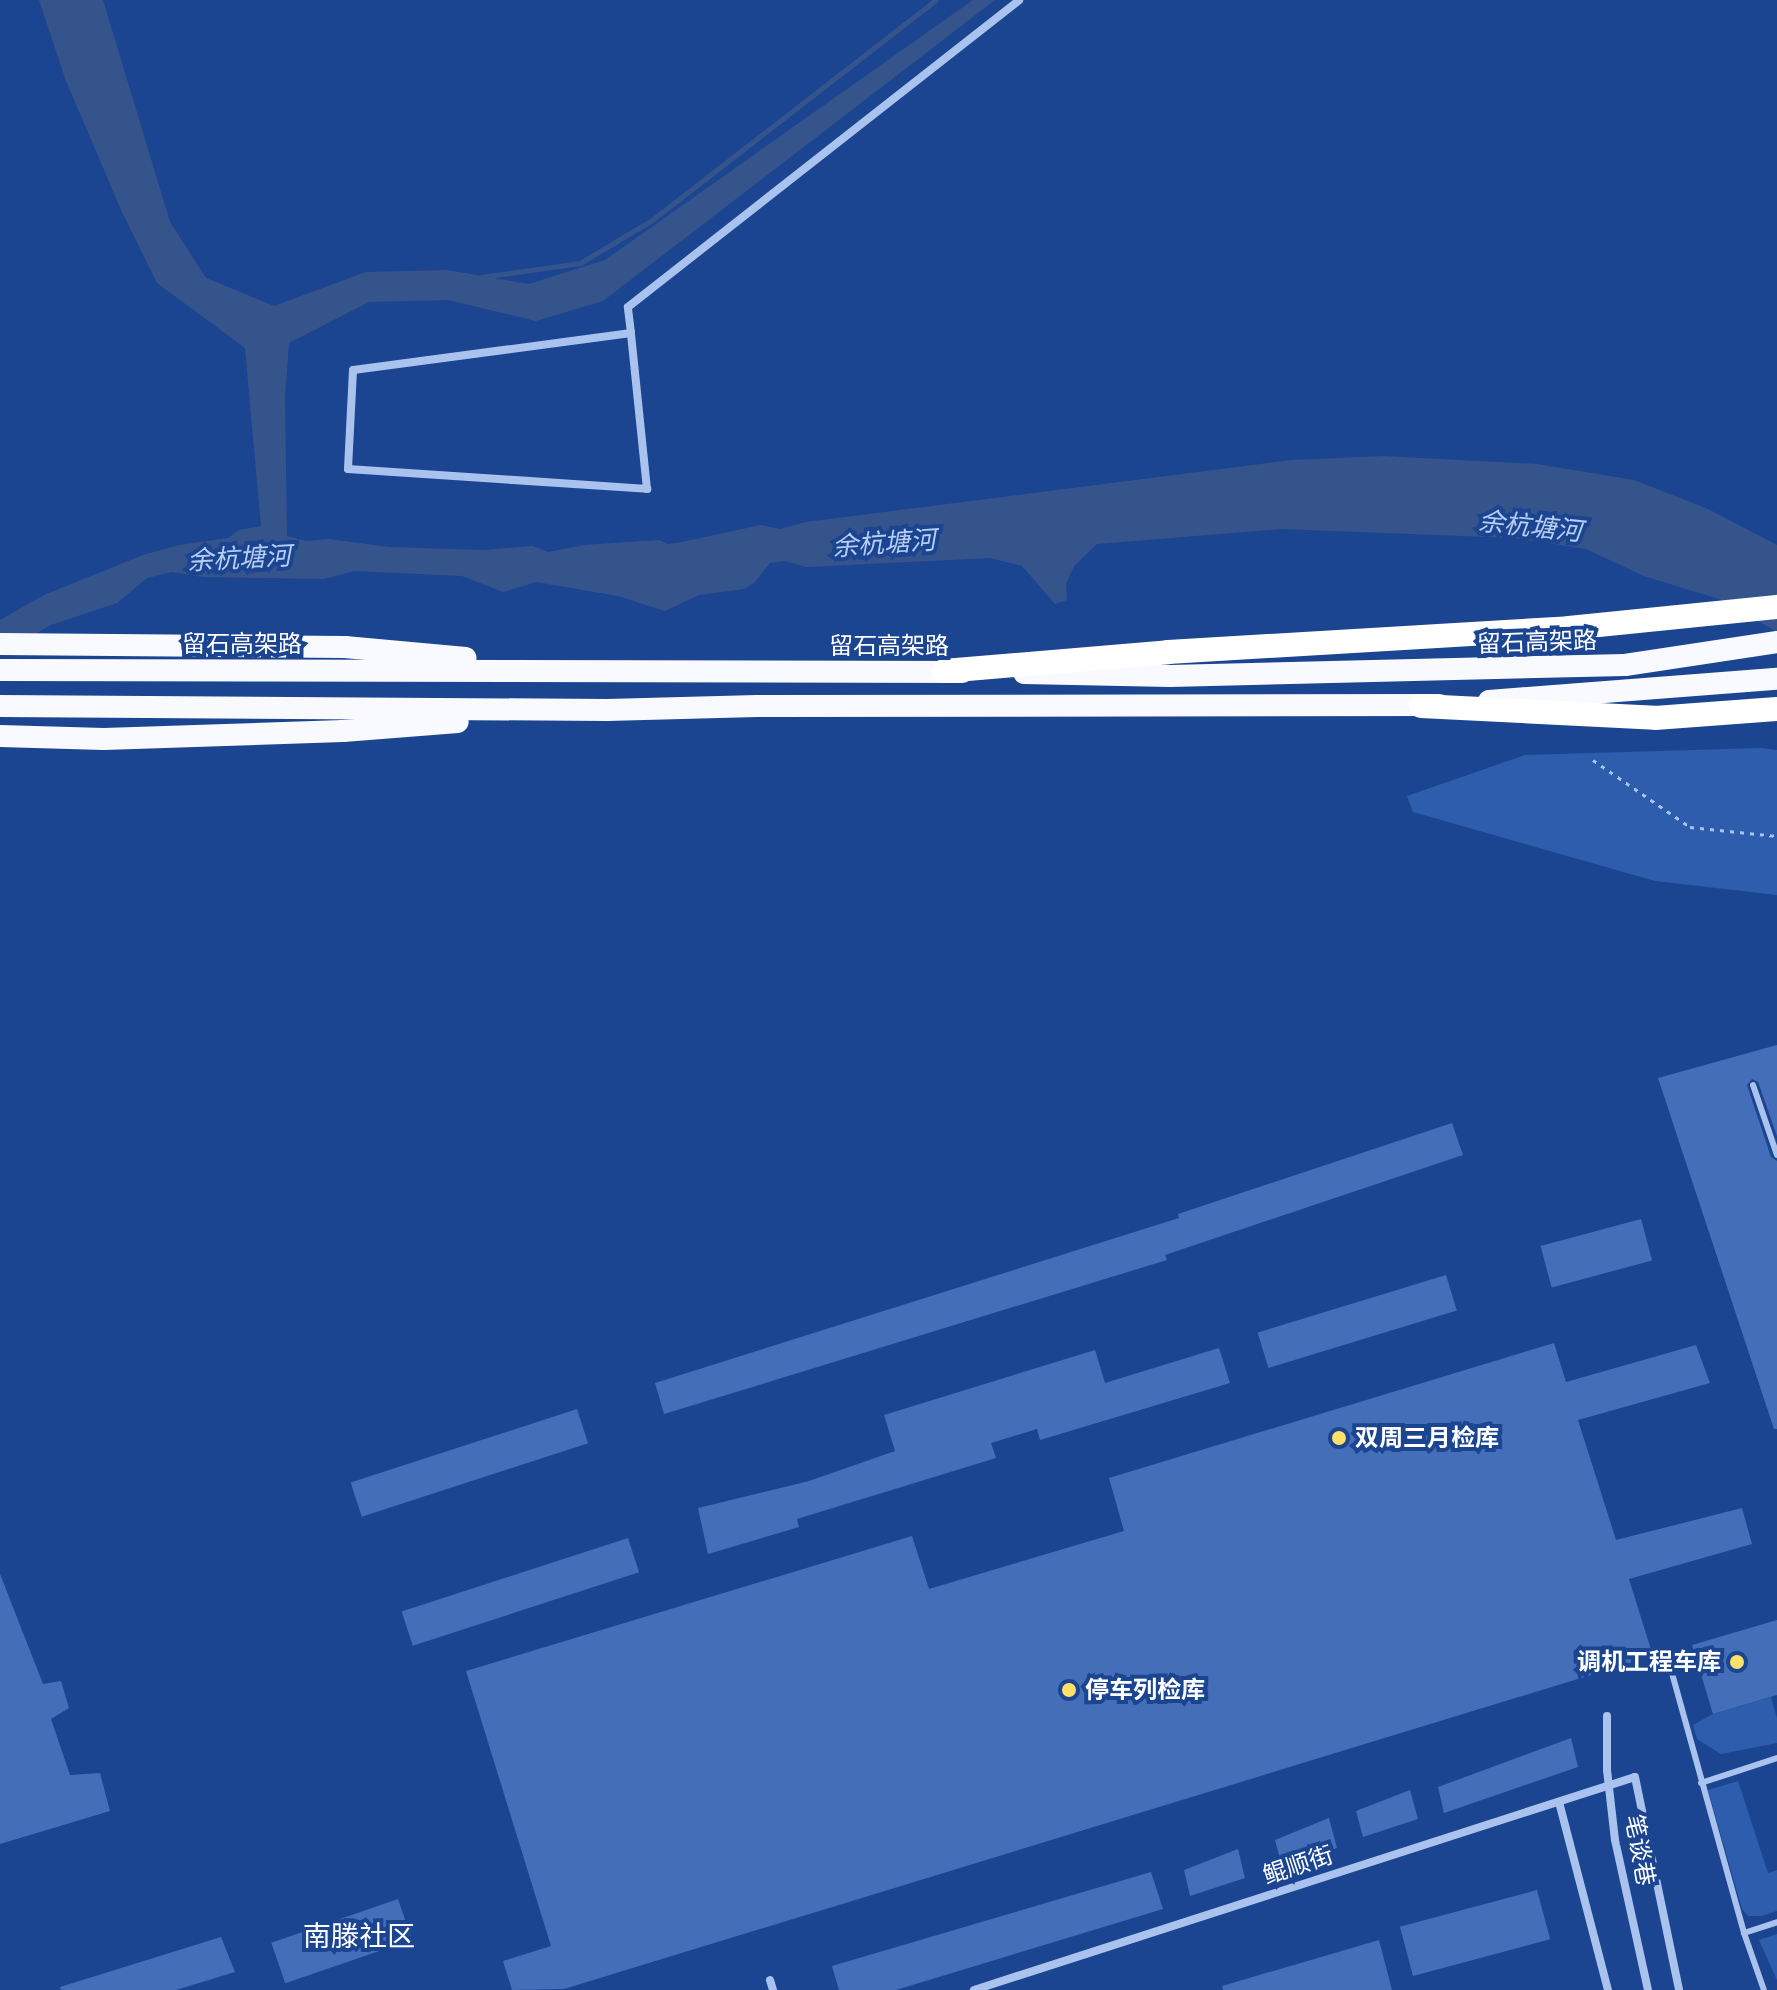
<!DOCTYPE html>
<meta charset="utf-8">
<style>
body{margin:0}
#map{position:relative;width:1777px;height:1990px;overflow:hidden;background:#1b4590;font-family:"Space Grotesk","Noto Sans SC",sans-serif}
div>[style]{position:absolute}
.green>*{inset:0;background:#2e5dae}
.water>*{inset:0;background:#36548c}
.stream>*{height:5px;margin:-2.5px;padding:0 2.5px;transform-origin:2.5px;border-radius:2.5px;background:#36548c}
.building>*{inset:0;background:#446eb8;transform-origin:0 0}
.path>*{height:3px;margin-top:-1.5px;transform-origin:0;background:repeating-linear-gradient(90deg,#aac3ee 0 4px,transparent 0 10px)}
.service>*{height:6px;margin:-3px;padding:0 3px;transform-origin:3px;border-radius:3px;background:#aac3ee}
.minor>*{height:8px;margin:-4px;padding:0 4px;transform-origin:4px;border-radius:4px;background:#aac3ee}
.trunk>*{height:22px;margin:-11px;padding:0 11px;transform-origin:11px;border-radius:11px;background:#f8faff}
.motorway>*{height:24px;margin:-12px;padding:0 12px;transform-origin:12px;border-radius:12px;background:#fff}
.minor-bridge>*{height:8px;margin:-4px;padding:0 4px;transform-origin:4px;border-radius:4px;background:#aac3ee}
.dots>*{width:22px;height:22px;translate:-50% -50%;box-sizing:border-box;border:4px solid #1b4590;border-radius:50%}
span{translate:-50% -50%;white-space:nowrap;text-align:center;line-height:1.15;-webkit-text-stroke:8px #1b4590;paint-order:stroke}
.street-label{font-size:24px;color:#fff}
.poi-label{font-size:24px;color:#fff;font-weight:700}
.left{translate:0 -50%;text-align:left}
.right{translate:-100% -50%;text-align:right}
.water-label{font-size:26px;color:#b6cef5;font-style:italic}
.quarter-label{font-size:28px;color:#fff}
</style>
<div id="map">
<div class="green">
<div style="clip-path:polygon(1760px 748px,1777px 750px,1777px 895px,1655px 881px,1413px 812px,1407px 796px,1525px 755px)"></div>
<div style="clip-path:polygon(1771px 1697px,1777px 1718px,1777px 1743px,1721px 1754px,1697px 1739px,1693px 1725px,1713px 1714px)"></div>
<div style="clip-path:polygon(1738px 1781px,1768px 1873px,1777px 1870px,1777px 1911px,1761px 1916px,1748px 1916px,1742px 1909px,1708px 1790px)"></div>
<div style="clip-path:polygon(1777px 1934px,1777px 1980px,1759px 1940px)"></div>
</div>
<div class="water">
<div style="clip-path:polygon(39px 0,103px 0,170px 222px,206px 278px,274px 306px,366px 272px,447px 270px,529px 284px,605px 260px,973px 0,995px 0,603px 301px,536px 321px,448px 300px,369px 302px,289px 343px,285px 397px,287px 536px,306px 541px,329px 539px,389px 547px,483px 550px,533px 546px,548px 552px,584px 545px,659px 540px,667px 544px,677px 543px,761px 525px,780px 529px,806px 522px,1292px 460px,1383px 456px,1537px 464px,1634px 480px,1708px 509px,1777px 545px,1777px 632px,1722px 600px,1644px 576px,1586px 549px,1514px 538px,1282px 529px,1097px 544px,1074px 566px,1066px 584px,1067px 600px,1055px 604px,1022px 566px,990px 558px,806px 567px,785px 561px,770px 563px,754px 583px,744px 589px,699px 595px,665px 611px,618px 596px,536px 582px,503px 592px,462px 576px,354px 571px,324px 579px,203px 577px,172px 572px,147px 578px,117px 603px,51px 625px,0 654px,0 620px,44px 595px,143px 555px,179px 545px,228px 538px,239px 530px,261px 526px,245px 348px,157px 283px,122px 212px,66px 81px)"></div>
</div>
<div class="stream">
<div style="left:481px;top:277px;width:100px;rotate:-8deg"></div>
<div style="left:580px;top:263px;width:84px;rotate:-30.8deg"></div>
<div style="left:652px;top:220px;width:359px;rotate:-37.8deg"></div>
</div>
<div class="building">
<div style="clip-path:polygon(1777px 1045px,1777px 1136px,1758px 1082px,1752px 1079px,1747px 1085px,1771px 1157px,1777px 1161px,1777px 1429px,1774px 1429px,1658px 1078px)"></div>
<div style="clip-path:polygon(1452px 1123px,1463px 1155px,1165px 1255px,1167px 1260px,664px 1414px,655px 1383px,1179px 1218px,1178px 1214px)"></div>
<div style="left:1641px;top:1219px;width:43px;height:104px;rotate:75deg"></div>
<div style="left:1446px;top:1275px;width:37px;height:197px;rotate:73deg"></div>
<div style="clip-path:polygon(1554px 1343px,1566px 1382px,1696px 1345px,1710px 1383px,1578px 1420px,1616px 1540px,1742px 1508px,1752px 1544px,1629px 1579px,1653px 1656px,564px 1989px,512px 1990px,503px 1961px,551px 1946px,466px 1671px,912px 1536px,929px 1589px,1124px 1531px,1109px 1478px)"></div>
<div style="clip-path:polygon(1219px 1348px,1230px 1383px,1040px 1440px,1037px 1429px,991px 1443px,996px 1458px,797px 1519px,799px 1527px,708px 1554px,698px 1508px,809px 1481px,895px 1451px,884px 1415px,1095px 1350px,1105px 1383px)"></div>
<div style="left:577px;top:1409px;width:36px;height:238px;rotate:72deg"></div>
<div style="left:628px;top:1538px;width:36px;height:238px;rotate:72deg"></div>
<div style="clip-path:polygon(0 1574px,43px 1684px,61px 1681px,69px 1708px,51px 1719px,70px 1775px,100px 1773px,110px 1811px,0 1844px)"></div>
<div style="clip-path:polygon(1777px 1620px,1777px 1695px,1713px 1714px,1692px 1645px)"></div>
<div style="clip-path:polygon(1571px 1738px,1578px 1767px,1444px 1813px,1438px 1787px)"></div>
<div style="clip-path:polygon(1410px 1790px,1418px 1819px,1363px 1837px,1356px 1811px)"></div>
<div style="clip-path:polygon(1329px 1818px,1337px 1848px,1282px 1866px,1275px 1840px)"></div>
<div style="clip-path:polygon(1238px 1849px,1245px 1878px,1190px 1896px,1184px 1870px)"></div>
<div style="clip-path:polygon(1151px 1872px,1163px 1909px,896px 1990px,839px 1990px,832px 1966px)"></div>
<div style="left:1537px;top:1890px;width:51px;height:142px;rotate:75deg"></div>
<div style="left:398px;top:1899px;width:43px;height:134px;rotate:71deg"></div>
<div style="clip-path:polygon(221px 1937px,235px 1972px,176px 1990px,61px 1990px,60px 1987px)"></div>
<div style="clip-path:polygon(1379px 1940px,1392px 1990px,1223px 1990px,1222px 1986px)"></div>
</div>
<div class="path">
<div style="left:1593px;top:760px;width:118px;rotate:34.6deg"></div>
<div style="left:1690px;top:827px;width:87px;rotate:5.9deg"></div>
</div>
<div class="service">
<div style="left:1753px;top:1085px;width:74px;rotate:71.1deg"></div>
<div style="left:1670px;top:1666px;width:277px;rotate:74.5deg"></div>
<div style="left:1744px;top:1933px;width:60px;rotate:70.7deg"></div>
<div style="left:1701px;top:1783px;width:80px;rotate:-18.2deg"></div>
<div style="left:1744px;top:1933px;width:35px;rotate:-18deg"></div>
</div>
<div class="minor">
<div style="left:631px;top:333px;width:280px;rotate:172.4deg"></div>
<div style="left:353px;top:370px;width:99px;rotate:92.9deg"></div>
<div style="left:348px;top:469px;width:300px;rotate:3.8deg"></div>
<div style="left:647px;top:489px;width:157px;rotate:-95.9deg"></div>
<div style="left:631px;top:333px;width:26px;rotate:-97deg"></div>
<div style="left:628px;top:307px;width:497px;rotate:-38.1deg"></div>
<div style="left:1559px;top:1802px;width:194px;rotate:75.4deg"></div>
<div style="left:770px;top:1980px;width:10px;rotate:73deg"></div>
<div style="left:974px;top:1990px;width:694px;rotate:-17.86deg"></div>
<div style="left:1635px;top:1777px;width:217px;rotate:78.3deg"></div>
</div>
<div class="trunk">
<div style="left:0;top:644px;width:345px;rotate:0.5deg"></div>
<div style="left:345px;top:647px;width:121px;rotate:5.2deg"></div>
<div style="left:0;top:670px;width:962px;rotate:0.12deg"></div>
<div style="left:1024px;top:673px;width:146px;rotate:1.2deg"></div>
<div style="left:1170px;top:676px;width:455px;rotate:-1.4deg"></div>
<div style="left:1625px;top:665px;width:154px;rotate:-8.6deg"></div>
<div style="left:1489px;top:701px;width:289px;rotate:-4.4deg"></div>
<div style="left:0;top:706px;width:607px;rotate:0.38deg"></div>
<div style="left:607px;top:710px;width:150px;rotate:-1.5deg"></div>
<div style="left:757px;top:706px;width:682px;rotate:-0.08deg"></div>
<div style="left:0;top:736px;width:104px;rotate:1.7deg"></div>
<div style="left:104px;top:739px;width:239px;rotate:-1.9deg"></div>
<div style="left:343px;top:731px;width:115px;rotate:-4.5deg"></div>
</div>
<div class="motorway">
<div style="left:944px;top:671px;width:225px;rotate:-4.8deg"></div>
<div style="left:1168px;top:652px;width:402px;rotate:-3.4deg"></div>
<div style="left:1569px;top:628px;width:209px;rotate:-5.8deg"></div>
<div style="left:1421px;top:706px;width:234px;rotate:2.9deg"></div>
<div style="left:1655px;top:718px;width:122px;rotate:-4.2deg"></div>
</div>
<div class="minor-bridge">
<div style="left:1607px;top:1716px;width:54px;rotate:90deg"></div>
<div style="left:1607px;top:1770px;width:70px;rotate:83.5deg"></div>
<div style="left:1615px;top:1840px;width:154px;rotate:77.6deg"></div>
</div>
<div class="dots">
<div style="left:1339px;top:1438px;background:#ffe068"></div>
<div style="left:1737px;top:1662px;background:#ffe068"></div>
<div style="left:1069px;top:1690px;background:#ffe068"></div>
</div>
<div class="street-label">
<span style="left:1537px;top:642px;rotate:-2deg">留石高架路</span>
<span style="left:242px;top:644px">留石高架路</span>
<span style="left:889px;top:646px">留石高架路</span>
<span style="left:1640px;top:1850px;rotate:80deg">笔谈巷</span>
<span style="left:1298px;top:1865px;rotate:-18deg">鲲顺街</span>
</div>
<div class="poi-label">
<span class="left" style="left:1355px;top:1438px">双周三月检库</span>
<span class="right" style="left:1721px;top:1662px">调机工程车库</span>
<span class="left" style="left:1085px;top:1690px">停车列检库</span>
</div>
<div class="water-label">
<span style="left:1530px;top:527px;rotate:6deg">余杭塘河</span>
<span style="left:884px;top:544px;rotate:-4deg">余杭塘河</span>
<span style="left:239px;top:559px;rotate:-3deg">余杭塘河</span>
</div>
<div class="quarter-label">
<span style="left:359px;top:1936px">南滕社区</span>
</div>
</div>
